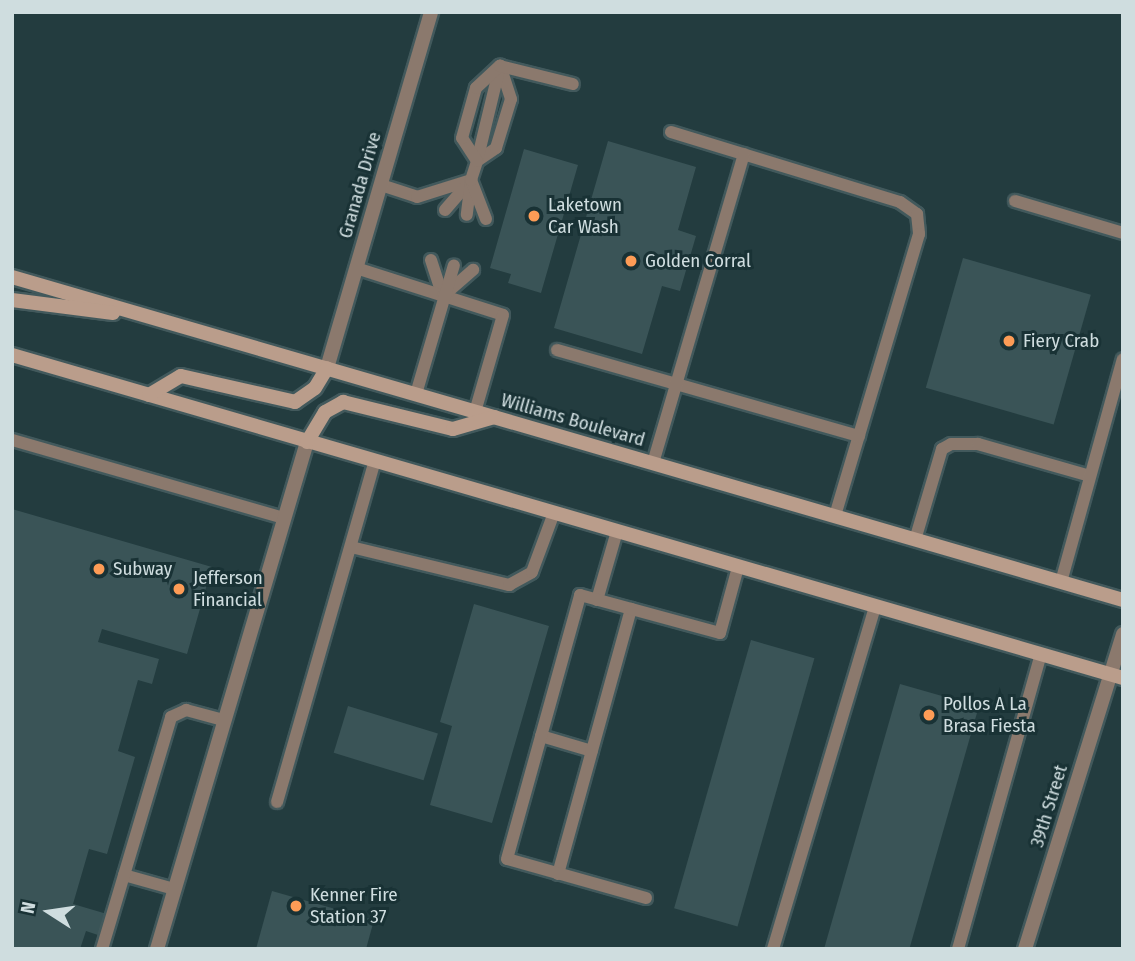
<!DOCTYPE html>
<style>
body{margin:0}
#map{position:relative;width:1135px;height:961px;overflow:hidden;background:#233c3f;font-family:"Fira Sans Condensed",sans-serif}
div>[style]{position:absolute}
.building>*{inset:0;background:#3a5457;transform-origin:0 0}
.roads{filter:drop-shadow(2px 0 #42595c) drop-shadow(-2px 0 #42595c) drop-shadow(0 2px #42595c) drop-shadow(0 -2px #42595c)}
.service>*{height:12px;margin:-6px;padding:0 6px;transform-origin:6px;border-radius:6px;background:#8b796d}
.minor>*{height:14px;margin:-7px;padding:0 7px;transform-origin:7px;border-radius:7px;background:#8b796d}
.secondary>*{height:14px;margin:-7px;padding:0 7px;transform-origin:7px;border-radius:7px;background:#ba9d8b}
.dots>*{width:19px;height:19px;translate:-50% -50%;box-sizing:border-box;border:4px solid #193235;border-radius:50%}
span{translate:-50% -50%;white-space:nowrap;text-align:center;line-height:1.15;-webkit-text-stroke:6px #193235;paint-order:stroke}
.street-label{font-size:19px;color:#cfdddf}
.poi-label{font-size:19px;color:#cfdddf}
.left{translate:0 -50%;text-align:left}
.frame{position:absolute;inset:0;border:14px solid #cfdddf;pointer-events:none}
.north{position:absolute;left:14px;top:877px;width:70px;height:70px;-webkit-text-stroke:5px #193235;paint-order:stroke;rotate:282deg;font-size:19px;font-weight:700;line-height:28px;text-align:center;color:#cfdddf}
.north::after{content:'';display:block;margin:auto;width:24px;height:32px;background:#cfdddf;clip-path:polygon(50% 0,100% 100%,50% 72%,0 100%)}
</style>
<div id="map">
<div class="building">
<div style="clip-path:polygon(608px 141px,696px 167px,678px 230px,696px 236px,680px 291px,662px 286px,642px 354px,554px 328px)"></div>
<div style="clip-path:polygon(524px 149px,578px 165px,541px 293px,508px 283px,511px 274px,490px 268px)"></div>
<div style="left:963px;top:258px;width:133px;height:135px;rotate:16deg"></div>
<div style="clip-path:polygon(12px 509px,212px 567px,187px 654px,102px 629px,98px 642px,159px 659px,152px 684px,138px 680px,118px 751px,135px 757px,107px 854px,89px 849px,73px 904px,107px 914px,101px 936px,86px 931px,80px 949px,12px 949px)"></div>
<div style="clip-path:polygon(474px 604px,549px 626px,492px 823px,430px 805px,452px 726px,440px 722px)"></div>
<div style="left:751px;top:640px;width:66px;height:279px;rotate:16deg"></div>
<div style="left:900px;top:684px;width:82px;height:276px;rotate:16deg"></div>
<div style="left:348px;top:706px;width:94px;height:49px;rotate:17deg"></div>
<div style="clip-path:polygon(272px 891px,374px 920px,366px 949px,256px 949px)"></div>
</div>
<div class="roads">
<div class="service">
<div style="left:671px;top:132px;width:239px;rotate:17deg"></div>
<div style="left:900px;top:202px;width:21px;rotate:35deg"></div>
<div style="left:917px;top:214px;width:20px;rotate:84deg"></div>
<div style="left:919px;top:234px;width:294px;rotate:106.6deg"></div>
<div style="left:477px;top:161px;width:23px;rotate:-34deg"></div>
<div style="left:496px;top:148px;width:51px;rotate:-73deg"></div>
<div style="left:511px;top:99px;width:35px;rotate:-108deg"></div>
<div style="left:477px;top:161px;width:98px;rotate:-76.4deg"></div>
<div style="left:381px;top:185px;width:38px;rotate:18deg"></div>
<div style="left:417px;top:197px;width:57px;rotate:-17.5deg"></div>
<div style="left:1015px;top:201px;width:113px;rotate:16.5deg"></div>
<div style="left:445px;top:210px;width:40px;rotate:-49deg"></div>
<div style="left:471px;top:180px;width:35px;rotate:97deg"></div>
<div style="left:486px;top:219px;width:42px;rotate:-111deg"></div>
<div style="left:471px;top:180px;width:20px;rotate:-72deg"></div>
<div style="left:477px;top:161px;width:27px;rotate:-123deg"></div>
<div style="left:462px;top:138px;width:52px;rotate:-74.4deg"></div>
<div style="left:476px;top:88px;width:33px;rotate:-43deg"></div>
<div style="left:500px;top:66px;width:75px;rotate:13.9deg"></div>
<div style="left:431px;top:260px;width:38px;rotate:72deg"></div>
<div style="left:356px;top:268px;width:154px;rotate:17.7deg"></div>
<div style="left:503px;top:315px;width:101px;rotate:106.1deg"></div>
<div style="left:443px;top:296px;width:40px;rotate:-41deg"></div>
<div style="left:557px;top:350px;width:314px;rotate:15.9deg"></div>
<div style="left:416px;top:394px;width:134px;rotate:-73.6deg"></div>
<div style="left:12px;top:440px;width:283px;rotate:16deg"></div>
<div style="left:653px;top:463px;width:322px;rotate:-73.6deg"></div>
<div style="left:915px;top:540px;width:95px;rotate:-73.5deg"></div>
<div style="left:942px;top:449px;width:10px;rotate:-29deg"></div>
<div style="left:951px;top:444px;width:27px"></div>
<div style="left:978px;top:444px;width:116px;rotate:15.9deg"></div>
<div style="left:351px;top:547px;width:163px;rotate:13.5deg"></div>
<div style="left:509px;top:585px;width:26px;rotate:-29deg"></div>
<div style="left:532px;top:572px;width:63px;rotate:-69.6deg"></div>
<div style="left:1061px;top:582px;width:231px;rotate:-74.5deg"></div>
<div style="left:597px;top:600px;width:72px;rotate:-73.8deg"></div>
<div style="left:541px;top:736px;width:53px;rotate:16.4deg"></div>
<div style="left:277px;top:802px;width:355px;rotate:-74deg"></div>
<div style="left:558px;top:874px;width:275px;rotate:-74.6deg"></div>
<div style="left:124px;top:875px;width:52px;rotate:15.6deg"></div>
<div style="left:646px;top:898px;width:144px;rotate:-164.3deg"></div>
<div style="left:507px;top:859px;width:274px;rotate:-74.5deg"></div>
<div style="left:580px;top:595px;width:145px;rotate:15.2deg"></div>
<div style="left:720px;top:633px;width:68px;rotate:-74.7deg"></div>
<div style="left:102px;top:949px;width:242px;rotate:-73.4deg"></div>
<div style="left:171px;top:717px;width:17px;rotate:-25deg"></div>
<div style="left:186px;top:710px;width:39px;rotate:15deg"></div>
<div style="left:773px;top:949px;width:358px;rotate:-73.4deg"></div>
<div style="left:958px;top:949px;width:306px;rotate:-74.3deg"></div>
</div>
<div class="minor">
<div style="left:327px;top:368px;width:371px;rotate:-73.7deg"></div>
<div style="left:157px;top:949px;width:529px;rotate:-73.52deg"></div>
<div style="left:1025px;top:949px;width:330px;rotate:-72.7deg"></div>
</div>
<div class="secondary">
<div style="left:12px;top:277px;width:1157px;rotate:16.21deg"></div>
<div style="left:12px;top:300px;width:102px;rotate:7.3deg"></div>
<div style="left:12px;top:355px;width:1157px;rotate:16.21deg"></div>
<div style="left:149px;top:395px;width:37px;rotate:-31deg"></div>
<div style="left:181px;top:376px;width:117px;rotate:12.8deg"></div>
<div style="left:295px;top:402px;width:24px;rotate:-35deg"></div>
<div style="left:315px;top:388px;width:23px;rotate:-59deg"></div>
<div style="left:307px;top:442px;width:35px;rotate:-59deg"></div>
<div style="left:325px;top:412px;width:21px;rotate:-29deg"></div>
<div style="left:343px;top:402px;width:113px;rotate:13.8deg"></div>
<div style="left:453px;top:429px;width:43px;rotate:-16.3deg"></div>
</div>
</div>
<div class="dots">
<div style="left:534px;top:216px;background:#fd9c56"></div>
<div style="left:631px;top:261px;background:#fd9c56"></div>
<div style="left:1009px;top:341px;background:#fd9c56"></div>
<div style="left:99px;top:569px;background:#fd9c56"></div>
<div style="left:179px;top:589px;background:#fd9c56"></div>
<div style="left:929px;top:715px;background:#fd9c56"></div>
<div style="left:296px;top:906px;background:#fd9c56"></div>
</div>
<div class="street-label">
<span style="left:360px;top:185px;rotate:-74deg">Granada Drive</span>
<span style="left:573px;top:420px;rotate:16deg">Williams Boulevard</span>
<span style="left:1049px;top:806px;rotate:-73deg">39th Street</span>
</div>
<div class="poi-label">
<span class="left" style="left:548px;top:216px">Laketown<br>Car Wash</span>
<span class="left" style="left:645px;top:261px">Golden Corral</span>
<span class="left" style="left:1023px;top:341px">Fiery Crab</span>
<span class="left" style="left:113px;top:569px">Subway</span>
<span class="left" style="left:193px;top:589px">Jefferson<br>Financial</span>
<span class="left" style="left:943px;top:715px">Pollos A La<br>Brasa Fiesta</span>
<span class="left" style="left:310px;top:906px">Kenner Fire<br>Station 37</span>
</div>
<div class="frame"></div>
<div class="north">N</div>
</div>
